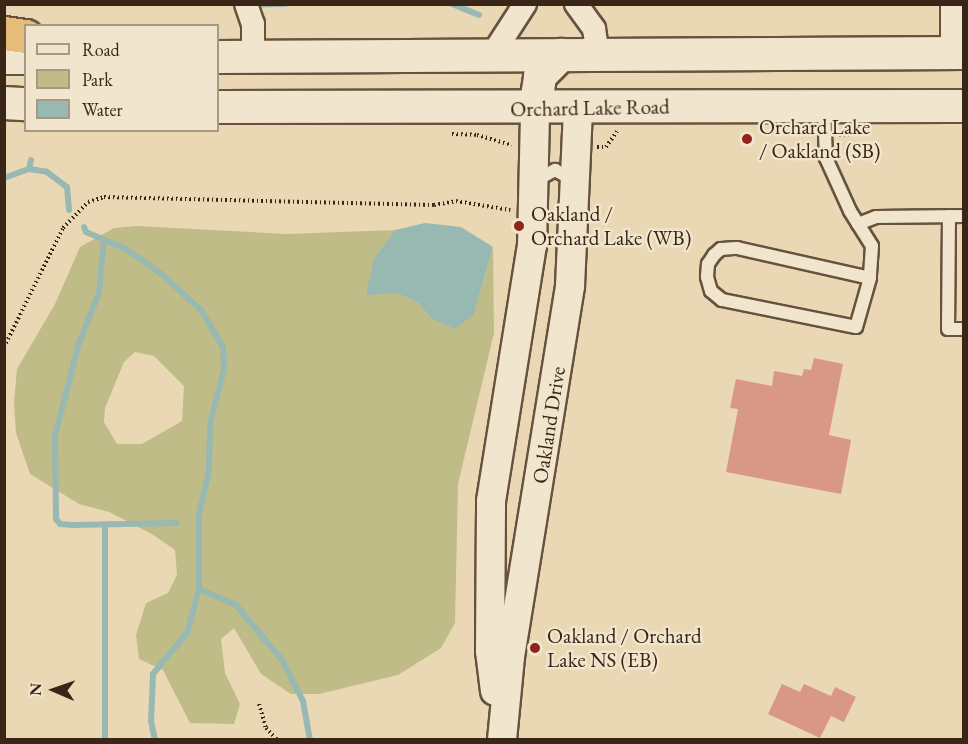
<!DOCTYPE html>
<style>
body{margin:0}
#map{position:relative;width:968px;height:744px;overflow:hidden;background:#ead7b4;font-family:"EB Garamond",serif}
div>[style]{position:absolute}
.green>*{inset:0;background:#bfbc88}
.water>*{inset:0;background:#98b8b2}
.stream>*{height:6px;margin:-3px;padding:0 3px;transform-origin:3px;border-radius:3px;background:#98b8b2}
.building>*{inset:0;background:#d99886}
.path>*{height:4px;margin-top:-2px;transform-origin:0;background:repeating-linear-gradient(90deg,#3a2616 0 1.5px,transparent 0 4.5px)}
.roads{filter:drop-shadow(2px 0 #66523e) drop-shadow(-2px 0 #66523e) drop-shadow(0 2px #66523e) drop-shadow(0 -2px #66523e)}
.service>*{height:12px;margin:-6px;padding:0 6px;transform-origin:6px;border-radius:6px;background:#f1e5ce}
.minor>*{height:22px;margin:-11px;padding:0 11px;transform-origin:11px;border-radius:11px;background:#f1e5ce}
.tertiary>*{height:28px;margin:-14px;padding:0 14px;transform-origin:14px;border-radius:14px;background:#f1e5ce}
.secondary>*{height:32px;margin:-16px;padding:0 16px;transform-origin:16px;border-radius:16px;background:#f1e5ce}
.motorway>*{height:33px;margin:-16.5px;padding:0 16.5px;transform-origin:16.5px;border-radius:16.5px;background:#e5bc7a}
.dots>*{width:16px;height:16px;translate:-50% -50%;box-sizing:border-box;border:3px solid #f1e5ce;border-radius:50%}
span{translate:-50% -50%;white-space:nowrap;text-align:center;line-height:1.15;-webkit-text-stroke:5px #f1e5ce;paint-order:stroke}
.street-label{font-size:21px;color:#3a2616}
.poi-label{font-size:21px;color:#3a2616}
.left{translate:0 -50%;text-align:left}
.frame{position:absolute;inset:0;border:6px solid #3a2616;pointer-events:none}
.legend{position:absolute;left:24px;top:24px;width:195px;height:108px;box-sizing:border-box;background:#f1e5ce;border:2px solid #a89984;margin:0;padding:8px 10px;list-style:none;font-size:18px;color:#3a2616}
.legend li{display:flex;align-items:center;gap:12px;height:30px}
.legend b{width:30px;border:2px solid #a89984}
.north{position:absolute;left:24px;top:660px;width:60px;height:60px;-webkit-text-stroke:4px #f1e5ce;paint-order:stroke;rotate:272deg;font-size:16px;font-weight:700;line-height:24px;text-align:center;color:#3a2616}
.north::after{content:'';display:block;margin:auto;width:21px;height:27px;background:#3a2616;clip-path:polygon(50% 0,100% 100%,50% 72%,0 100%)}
</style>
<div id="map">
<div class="green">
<div style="clip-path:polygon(evenodd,136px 226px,287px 234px,395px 230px,374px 258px,396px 293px,417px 302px,432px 319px,474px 314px,493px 247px,494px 333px,458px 484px,455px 623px,441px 648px,398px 675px,319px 694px,291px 694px,261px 674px,234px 628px,221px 639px,225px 673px,240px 704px,234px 724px,190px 723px,163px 670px,139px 659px,136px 635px,146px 603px,168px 593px,177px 575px,175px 550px,152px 534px,109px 512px,79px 504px,30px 474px,16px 433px,14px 402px,17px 369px,55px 304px,80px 247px,114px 228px,136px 226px,135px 352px,154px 356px,184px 386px,182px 421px,142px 444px,117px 444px,104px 422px,105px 408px,124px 362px,135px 352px)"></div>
</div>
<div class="water">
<div style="clip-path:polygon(425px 223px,461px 227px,493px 247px,474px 314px,455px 329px,432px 319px,417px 302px,396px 293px,366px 295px,374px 258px,395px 230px)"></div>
</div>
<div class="stream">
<div style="left:452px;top:4px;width:29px;rotate:22deg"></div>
<div style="left:250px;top:5px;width:36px;rotate:-2deg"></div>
<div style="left:29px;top:169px;width:9px;rotate:-77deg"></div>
<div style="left:4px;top:178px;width:27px;rotate:-20deg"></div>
<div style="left:29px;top:169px;width:18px;rotate:9deg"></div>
<div style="left:47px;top:172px;width:25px;rotate:37deg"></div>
<div style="left:67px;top:187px;width:23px;rotate:85deg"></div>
<div style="left:84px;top:227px;width:5px;rotate:68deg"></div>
<div style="left:86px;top:232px;width:43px;rotate:23deg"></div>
<div style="left:126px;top:249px;width:42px;rotate:35.2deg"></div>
<div style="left:160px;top:273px;width:55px;rotate:42.1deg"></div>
<div style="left:201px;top:310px;width:43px;rotate:59.3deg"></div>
<div style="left:223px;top:347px;width:22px;rotate:87deg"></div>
<div style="left:224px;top:369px;width:57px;rotate:104.3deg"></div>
<div style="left:210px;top:424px;width:47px;rotate:91.2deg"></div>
<div style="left:209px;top:471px;width:44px;rotate:103.1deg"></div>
<div style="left:199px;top:514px;width:75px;rotate:90deg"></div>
<div style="left:199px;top:589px;width:46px;rotate:105.3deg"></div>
<div style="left:187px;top:633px;width:53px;rotate:129.7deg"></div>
<div style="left:153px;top:674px;width:47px;rotate:92.4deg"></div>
<div style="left:151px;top:721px;width:19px;rotate:78deg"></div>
<div style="left:104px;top:240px;width:53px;rotate:95.4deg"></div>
<div style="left:99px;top:293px;width:54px;rotate:111.8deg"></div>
<div style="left:79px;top:343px;width:96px;rotate:104.5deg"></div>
<div style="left:55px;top:436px;width:83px;rotate:89.3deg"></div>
<div style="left:56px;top:519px;width:6px;rotate:51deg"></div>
<div style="left:60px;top:524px;width:13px;rotate:4deg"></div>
<div style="left:73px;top:525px;width:103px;rotate:-1.1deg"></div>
<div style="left:199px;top:589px;width:40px;rotate:23.4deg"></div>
<div style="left:236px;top:605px;width:72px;rotate:50.1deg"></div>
<div style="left:282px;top:660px;width:46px;rotate:62.9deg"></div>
<div style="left:303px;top:701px;width:40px;rotate:80deg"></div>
<div style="left:105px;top:740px;width:215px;rotate:-90deg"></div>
</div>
<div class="building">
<div style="clip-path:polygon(814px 358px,843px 364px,829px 435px,851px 440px,841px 494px,726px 472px,738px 409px,730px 408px,736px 379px,772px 386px,774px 371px,802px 376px,804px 369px,811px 370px)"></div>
<div style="clip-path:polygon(782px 684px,800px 692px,804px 684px,831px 696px,835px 687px,856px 697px,844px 722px,831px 716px,820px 738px,768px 714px)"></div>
</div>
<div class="path">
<div style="left:452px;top:134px;width:25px;rotate:2deg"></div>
<div style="left:477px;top:135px;width:36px;rotate:16deg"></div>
<div style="left:839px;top:135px;width:25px;rotate:-5deg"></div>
<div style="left:597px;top:147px;width:9px"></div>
<div style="left:606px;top:147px;width:19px;rotate:-55deg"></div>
<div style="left:4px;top:347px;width:133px;rotate:-63.6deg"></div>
<div style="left:63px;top:228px;width:36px;rotate:-46deg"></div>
<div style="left:88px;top:202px;width:17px;rotate:-17deg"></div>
<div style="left:104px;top:197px;width:330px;rotate:1.4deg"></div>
<div style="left:434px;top:205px;width:22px;rotate:-10deg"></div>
<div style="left:456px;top:201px;width:55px;rotate:9.5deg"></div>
<div style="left:259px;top:704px;width:25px;rotate:74deg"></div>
<div style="left:266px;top:728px;width:16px;rotate:47deg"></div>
</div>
<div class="roads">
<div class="service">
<div style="left:824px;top:108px;width:50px;rotate:87.7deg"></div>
<div style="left:826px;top:158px;width:58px;rotate:65.6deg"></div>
<div style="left:850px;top:211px;width:41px;rotate:57.8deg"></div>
<div style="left:872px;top:246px;width:32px;rotate:94deg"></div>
<div style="left:870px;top:278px;width:51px;rotate:105.9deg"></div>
<div style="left:856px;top:327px;width:137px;rotate:-168.6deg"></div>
<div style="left:722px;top:300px;width:14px;rotate:-141deg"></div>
<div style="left:711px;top:291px;width:15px;rotate:-106deg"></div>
<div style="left:707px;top:277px;width:13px;rotate:-86deg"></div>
<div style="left:708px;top:264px;width:11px;rotate:-56deg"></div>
<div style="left:714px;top:255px;width:9px;rotate:-41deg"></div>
<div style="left:721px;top:249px;width:16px;rotate:-4deg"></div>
<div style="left:737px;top:248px;width:136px;rotate:12.7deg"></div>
<div style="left:537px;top:180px;width:21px;rotate:-29deg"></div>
<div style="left:555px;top:170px;width:21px;rotate:29deg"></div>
<div style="left:949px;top:216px;width:113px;rotate:90.5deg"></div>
<div style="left:948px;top:329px;width:16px"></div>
<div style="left:858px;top:224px;width:19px;rotate:-21deg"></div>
<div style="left:876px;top:217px;width:88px;rotate:-0.7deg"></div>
</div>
<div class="minor">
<div style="left:246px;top:4px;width:21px;rotate:71deg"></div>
<div style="left:253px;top:24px;width:32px;rotate:90deg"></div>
<div style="left:576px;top:4px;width:31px;rotate:54deg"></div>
<div style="left:594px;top:29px;width:26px;rotate:81deg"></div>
<div style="left:952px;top:4px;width:49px;rotate:90deg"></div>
<div style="left:492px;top:55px;width:61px;rotate:-57.1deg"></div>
</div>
<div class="tertiary">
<div style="left:495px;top:691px;width:40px;rotate:-97.1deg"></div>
<div style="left:490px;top:651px;width:150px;rotate:-89.6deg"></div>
<div style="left:491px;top:501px;width:258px;rotate:-80.9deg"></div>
<div style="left:532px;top:246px;width:137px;rotate:-88.7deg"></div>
<div style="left:502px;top:740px;width:83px;rotate:-84.5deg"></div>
<div style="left:510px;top:657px;width:376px;rotate:-80.8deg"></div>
<div style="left:570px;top:286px;width:178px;rotate:-87.4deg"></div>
</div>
<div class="secondary">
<div style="left:218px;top:57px;width:746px;rotate:-0.31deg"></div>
<div style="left:4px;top:58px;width:22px"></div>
<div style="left:4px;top:103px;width:22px;rotate:3deg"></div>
<div style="left:218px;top:107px;width:746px;rotate:-0.08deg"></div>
<div style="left:535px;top:109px;width:33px;rotate:-81deg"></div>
<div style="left:540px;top:76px;width:30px;rotate:-45deg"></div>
</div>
<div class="motorway">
<div style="left:4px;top:33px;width:22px;rotate:8deg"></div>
</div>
</div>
<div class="dots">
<div style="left:747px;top:139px;background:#8f2418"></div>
<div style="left:519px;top:226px;background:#8f2418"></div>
<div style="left:535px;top:648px;background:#8f2418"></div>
</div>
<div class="street-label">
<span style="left:590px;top:108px;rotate:-1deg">Orchard Lake Road</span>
<span style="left:549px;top:425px;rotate:-81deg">Oakland Drive</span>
</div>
<div class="poi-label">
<span class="left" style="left:759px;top:139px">Orchard Lake<br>/ Oakland (SB)</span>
<span class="left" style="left:531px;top:226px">Oakland /<br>Orchard Lake (WB)</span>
<span class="left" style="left:547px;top:648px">Oakland / Orchard<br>Lake NS (EB)</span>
</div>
<div class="frame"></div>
<ul class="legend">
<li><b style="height:8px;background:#f1e5ce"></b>Road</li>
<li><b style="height:16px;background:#bfbc88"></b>Park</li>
<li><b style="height:16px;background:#98b8b2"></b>Water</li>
</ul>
<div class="north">N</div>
</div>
